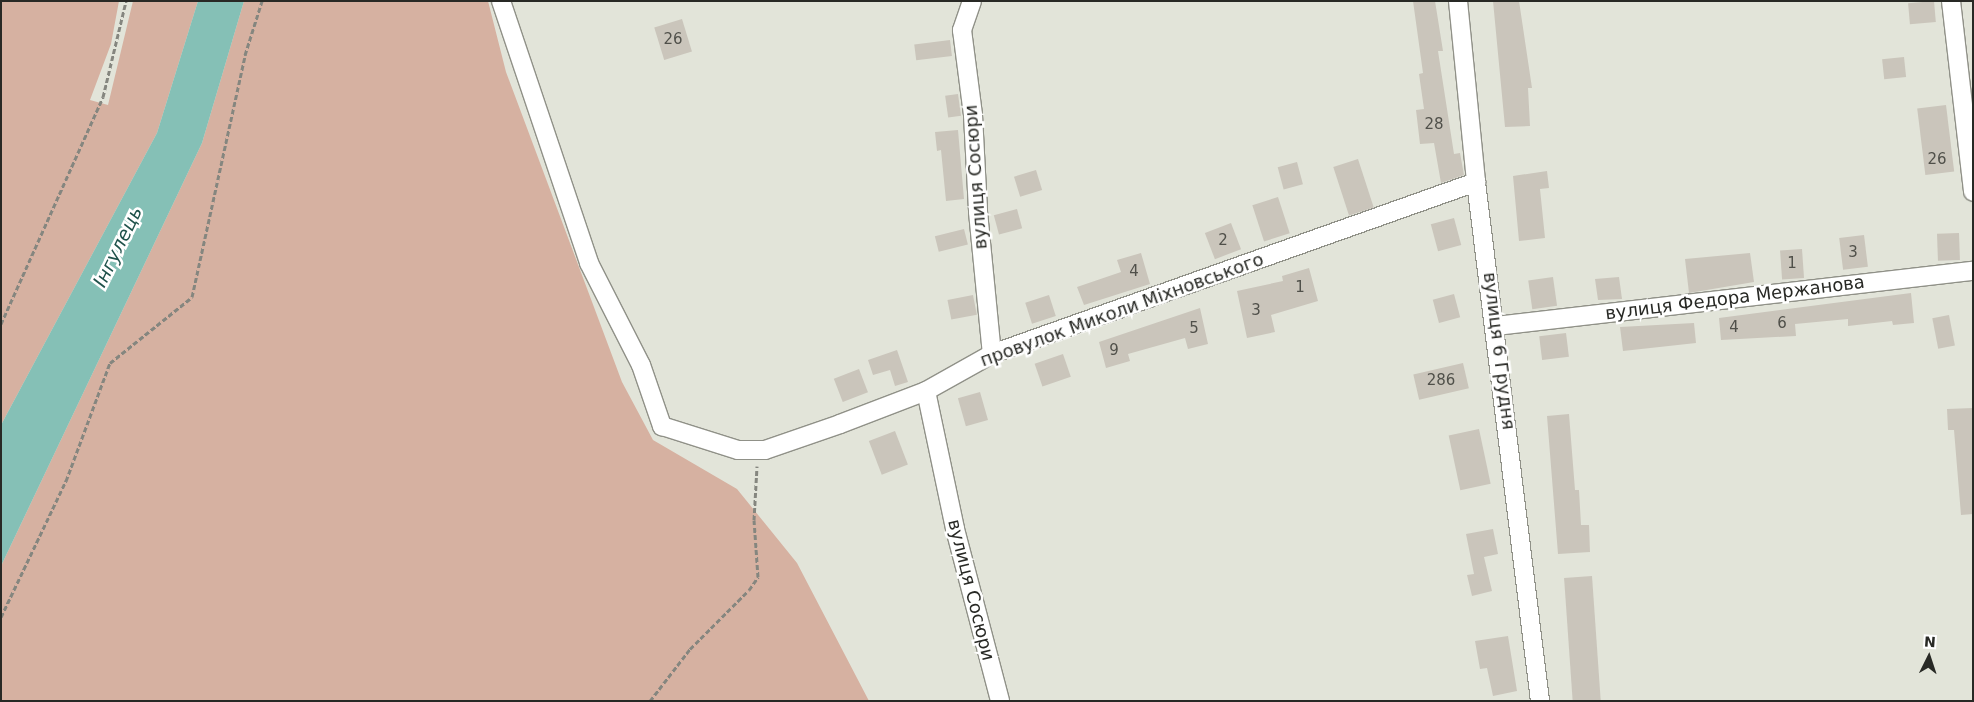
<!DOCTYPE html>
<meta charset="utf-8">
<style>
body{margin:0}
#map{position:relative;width:1974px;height:702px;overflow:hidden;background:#e2e4d9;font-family:"DejaVu Sans",sans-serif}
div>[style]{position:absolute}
.green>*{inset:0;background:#d6b1a1}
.water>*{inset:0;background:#85c0b6}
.building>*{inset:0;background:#cac5bb;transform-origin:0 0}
.path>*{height:3px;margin-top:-1.5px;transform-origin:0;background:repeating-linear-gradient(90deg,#85867f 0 5px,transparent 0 7.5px)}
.roads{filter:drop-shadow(1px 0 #909188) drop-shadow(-1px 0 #909188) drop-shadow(0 1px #909188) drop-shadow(0 -1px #909188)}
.minor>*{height:18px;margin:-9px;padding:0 9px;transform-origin:9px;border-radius:9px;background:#fff}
span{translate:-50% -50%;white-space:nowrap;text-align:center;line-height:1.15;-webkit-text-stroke:5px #fff;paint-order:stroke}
.number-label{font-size:15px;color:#50504a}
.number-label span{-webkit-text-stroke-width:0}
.street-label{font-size:18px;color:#282925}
.water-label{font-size:19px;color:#1f524b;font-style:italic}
.frame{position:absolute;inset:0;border:2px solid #282925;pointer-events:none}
.north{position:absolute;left:1904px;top:632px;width:50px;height:50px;-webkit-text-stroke:4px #fff;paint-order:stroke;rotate:4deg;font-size:14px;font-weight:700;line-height:20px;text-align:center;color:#282925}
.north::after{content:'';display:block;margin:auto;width:18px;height:22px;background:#282925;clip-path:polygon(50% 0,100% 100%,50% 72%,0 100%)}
</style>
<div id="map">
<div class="green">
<div style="clip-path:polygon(1px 1px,119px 1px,111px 44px,90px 100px,108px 105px,133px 1px,198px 1px,157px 133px,1px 425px)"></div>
<div style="clip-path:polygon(244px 1px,488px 1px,506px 72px,622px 382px,653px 440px,737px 489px,797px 563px,869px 701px,1px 701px,1px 566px,202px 143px)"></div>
</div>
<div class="water">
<div style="clip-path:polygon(198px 1px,244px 1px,202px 143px,1px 566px,1px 425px,157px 133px)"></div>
</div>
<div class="building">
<div style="clip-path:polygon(1413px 1px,1435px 1px,1443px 51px,1438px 51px,1454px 154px,1460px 153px,1464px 175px,1441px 183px,1434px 143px,1420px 144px,1416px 110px,1424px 109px,1419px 74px,1423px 73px)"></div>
<div style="clip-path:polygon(1493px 1px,1519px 1px,1532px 88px,1528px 88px,1530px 126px,1505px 127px)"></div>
<div style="left:1934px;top:1px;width:21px;height:26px;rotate:85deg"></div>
<div style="left:682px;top:19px;width:34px;height:29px;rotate:73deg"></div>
<div style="left:950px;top:40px;width:16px;height:36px;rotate:83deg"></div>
<div style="left:1904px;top:57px;width:20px;height:22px;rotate:84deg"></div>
<div style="left:958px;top:94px;width:22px;height:13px;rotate:82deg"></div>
<div style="left:1946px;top:105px;width:67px;height:29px;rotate:83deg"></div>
<div style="clip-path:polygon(958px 130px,964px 199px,946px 201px,941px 150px,937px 151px,935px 132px)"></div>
<div style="left:1358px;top:159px;width:51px;height:26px;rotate:72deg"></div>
<div style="left:1297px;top:162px;width:23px;height:20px;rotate:75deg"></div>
<div style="left:1036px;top:170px;width:21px;height:23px;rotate:73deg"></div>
<div style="clip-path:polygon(1547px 171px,1549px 188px,1540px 189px,1545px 238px,1519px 241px,1513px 176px)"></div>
<div style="left:1278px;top:197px;width:38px;height:27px;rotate:72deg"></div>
<div style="left:1017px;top:209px;width:20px;height:24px;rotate:75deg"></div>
<div style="left:1454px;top:218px;width:28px;height:24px;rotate:75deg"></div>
<div style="left:1231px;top:223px;width:28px;height:28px;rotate:69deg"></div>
<div style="left:964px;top:229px;width:16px;height:30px;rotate:76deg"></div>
<div style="left:1959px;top:233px;width:27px;height:22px;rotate:88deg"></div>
<div style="left:1864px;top:235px;width:32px;height:25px;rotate:83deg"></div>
<div style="left:1802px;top:249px;width:29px;height:22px;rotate:86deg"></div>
<div style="clip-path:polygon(1141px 253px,1150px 284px,1084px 305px,1077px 287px,1121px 272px,1117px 260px)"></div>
<div style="clip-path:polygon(1750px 253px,1754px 282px,1689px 293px,1685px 259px)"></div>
<div style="clip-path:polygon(1309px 268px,1318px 301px,1271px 315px,1275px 332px,1247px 338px,1237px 291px,1283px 281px,1282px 276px)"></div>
<div style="left:1553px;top:277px;width:29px;height:25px;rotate:82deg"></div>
<div style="clip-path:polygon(1619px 277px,1622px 299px,1598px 300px,1595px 279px)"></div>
<div style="clip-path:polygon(1911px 293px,1914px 323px,1893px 325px,1892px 321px,1848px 326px,1848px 319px,1795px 324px,1796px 336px,1721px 340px,1719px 318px)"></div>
<div style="left:1454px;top:294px;width:24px;height:22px;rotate:75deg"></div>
<div style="left:973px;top:295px;width:20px;height:26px;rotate:79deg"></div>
<div style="left:1049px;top:295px;width:22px;height:25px;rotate:72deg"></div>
<div style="clip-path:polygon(1200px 308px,1208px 344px,1188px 349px,1185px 338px,1128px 354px,1130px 361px,1106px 368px,1099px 342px)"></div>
<div style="left:1949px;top:315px;width:31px;height:17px;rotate:79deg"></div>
<div style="clip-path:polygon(1694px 323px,1696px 343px,1623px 351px,1620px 327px)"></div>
<div style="left:1566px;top:333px;width:24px;height:27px;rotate:83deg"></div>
<div style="clip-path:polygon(897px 350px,908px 382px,895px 386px,890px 370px,873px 375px,868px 360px)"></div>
<div style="left:1063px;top:354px;width:24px;height:30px;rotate:71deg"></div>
<div style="left:1463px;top:363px;width:26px;height:51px;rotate:77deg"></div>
<div style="left:859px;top:369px;width:25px;height:27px;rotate:69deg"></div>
<div style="left:980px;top:392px;width:29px;height:23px;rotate:74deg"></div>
<div style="clip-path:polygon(1973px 408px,1973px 514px,1961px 515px,1954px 430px,1948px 430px,1947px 409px)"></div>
<div style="clip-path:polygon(1569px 414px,1575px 490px,1579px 490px,1581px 525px,1589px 525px,1590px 552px,1558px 554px,1547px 416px)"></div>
<div style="left:1479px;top:429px;width:56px;height:31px;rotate:78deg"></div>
<div style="left:895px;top:431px;width:36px;height:28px;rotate:69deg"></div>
<div style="clip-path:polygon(1493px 529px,1498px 554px,1484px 557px,1492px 591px,1472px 596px,1467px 575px,1474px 574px,1466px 534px)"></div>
<div style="left:1592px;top:576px;width:125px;height:28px;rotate:86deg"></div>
<div style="clip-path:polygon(1508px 636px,1517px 691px,1493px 696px,1487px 668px,1480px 669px,1475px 641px)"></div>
</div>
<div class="path">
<div style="left:1px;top:324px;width:249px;rotate:-65.8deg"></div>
<div style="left:103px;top:97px;width:99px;rotate:-76.5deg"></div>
<div style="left:1px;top:617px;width:151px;rotate:-64.5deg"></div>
<div style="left:66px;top:481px;width:126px;rotate:-69.6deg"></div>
<div style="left:110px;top:363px;width:105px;rotate:-38.8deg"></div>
<div style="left:192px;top:297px;width:248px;rotate:-77.6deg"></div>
<div style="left:245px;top:55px;width:57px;rotate:-72.5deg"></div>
<div style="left:650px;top:701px;width:66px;rotate:-52.4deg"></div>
<div style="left:690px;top:649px;width:83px;rotate:-45deg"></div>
<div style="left:749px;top:590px;width:16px;rotate:-55deg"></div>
<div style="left:758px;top:577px;width:57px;rotate:-94deg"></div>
<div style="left:754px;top:520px;width:54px;rotate:-86.8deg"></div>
</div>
<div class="roads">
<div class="minor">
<div style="left:501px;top:1px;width:276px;rotate:71.4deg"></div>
<div style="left:589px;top:263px;width:114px;rotate:63deg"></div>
<div style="left:641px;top:365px;width:65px;rotate:71deg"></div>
<div style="left:662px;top:426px;width:80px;rotate:17.5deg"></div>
<div style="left:738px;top:450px;width:27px"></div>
<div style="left:765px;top:450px;width:79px;rotate:-19.1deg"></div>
<div style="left:840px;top:424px;width:92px;rotate:-21deg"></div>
<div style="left:926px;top:391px;width:76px;rotate:-29.3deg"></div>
<div style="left:992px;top:354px;width:514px;rotate:-19.56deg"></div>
<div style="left:972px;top:1px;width:31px;rotate:109deg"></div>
<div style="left:962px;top:30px;width:86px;rotate:82.6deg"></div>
<div style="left:973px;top:115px;width:97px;rotate:87deg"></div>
<div style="left:978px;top:212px;width:143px;rotate:84.4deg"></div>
<div style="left:1458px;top:1px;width:182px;rotate:84.3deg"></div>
<div style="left:1476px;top:182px;width:523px;rotate:82.97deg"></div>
<div style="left:1951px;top:1px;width:192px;rotate:83.4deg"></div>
<div style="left:1496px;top:326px;width:480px;rotate:-6.6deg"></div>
<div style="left:926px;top:391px;width:141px;rotate:78.1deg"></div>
<div style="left:955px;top:529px;width:178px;rotate:75.3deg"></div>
</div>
</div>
<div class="number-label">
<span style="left:673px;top:40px">26</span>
<span style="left:1434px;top:125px">28</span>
<span style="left:1937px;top:160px">26</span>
<span style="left:1223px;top:241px">2</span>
<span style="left:1853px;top:253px">3</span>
<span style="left:1792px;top:264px">1</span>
<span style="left:1134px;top:272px">4</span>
<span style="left:1300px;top:288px">1</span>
<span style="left:1256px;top:311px">3</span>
<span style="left:1782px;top:324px">6</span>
<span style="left:1734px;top:328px">4</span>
<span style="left:1194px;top:329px">5</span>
<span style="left:1114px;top:351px">9</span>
<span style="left:1441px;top:381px">286</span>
</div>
<div class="street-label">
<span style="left:976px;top:177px;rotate:-94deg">вулиця Сосюри</span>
<span style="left:1735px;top:298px;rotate:-7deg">вулиця Федора Мержанова</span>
<span style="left:1122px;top:310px;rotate:-20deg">провулок Миколи Міхновського</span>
<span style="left:1499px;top:351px;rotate:83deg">вулиця 6 Грудня</span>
<span style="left:971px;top:590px;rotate:76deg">вулиця Сосюри</span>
</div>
<div class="water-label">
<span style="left:118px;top:247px;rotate:-64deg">Інгулець</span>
</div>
<div class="frame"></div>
<div class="north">N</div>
</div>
